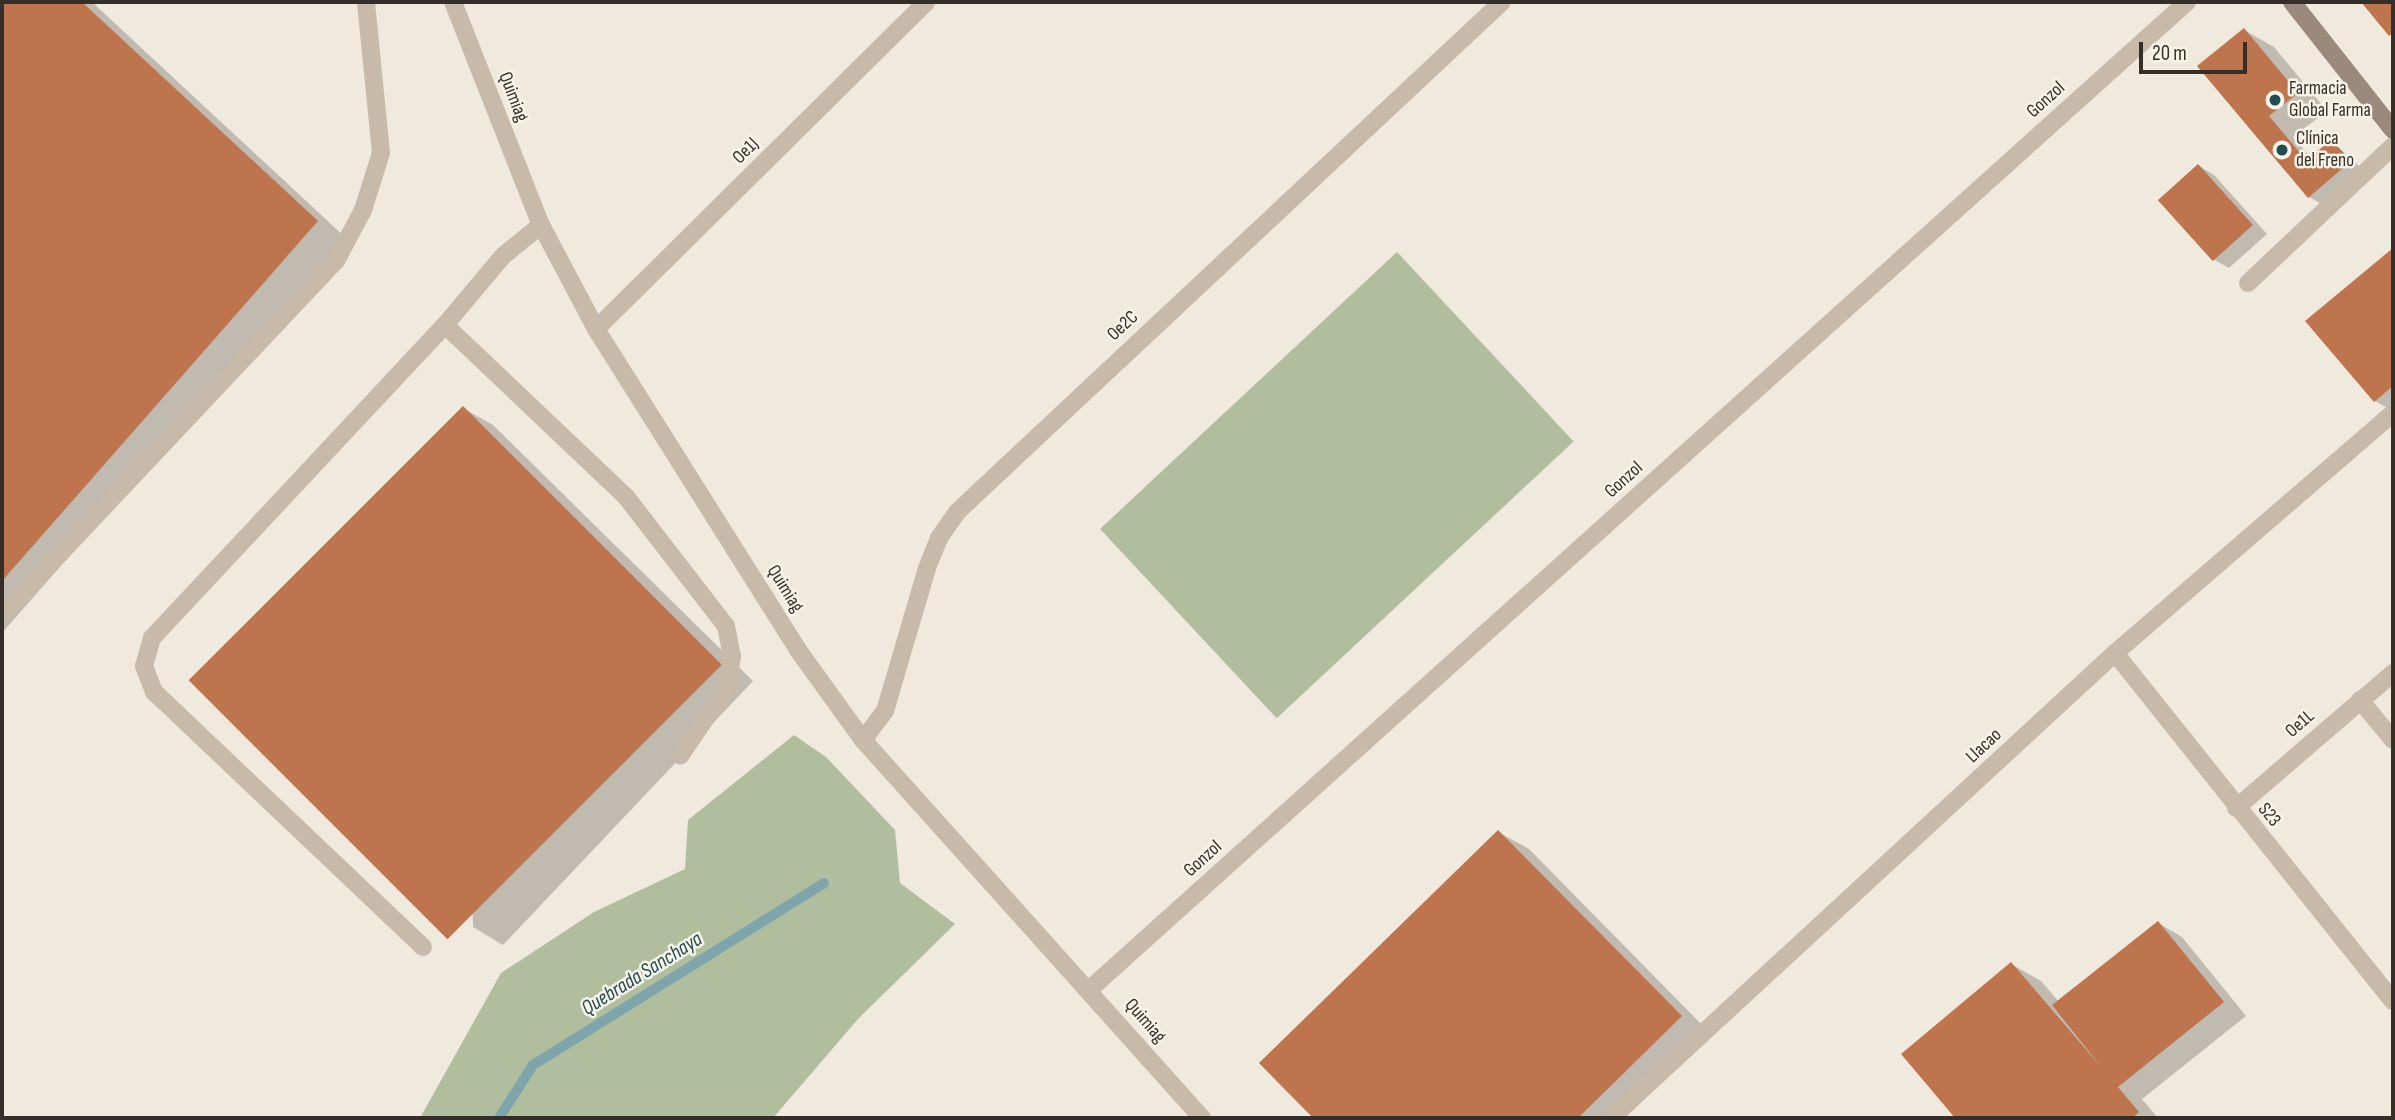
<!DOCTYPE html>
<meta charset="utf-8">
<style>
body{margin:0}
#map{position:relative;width:2395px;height:1120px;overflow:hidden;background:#f0e9dd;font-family:"Sofia Sans Condensed",sans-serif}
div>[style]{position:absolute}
.green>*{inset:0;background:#b0be9e;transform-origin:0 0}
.shadow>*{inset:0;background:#0003}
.stream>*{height:10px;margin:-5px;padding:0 5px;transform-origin:5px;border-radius:5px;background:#7da5ab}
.building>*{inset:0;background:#be744d;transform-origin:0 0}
.service>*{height:18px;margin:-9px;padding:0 9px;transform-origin:9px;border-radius:9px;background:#c8baa9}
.minor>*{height:18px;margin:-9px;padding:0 9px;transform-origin:9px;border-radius:9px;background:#c8baa9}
.secondary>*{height:18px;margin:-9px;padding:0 9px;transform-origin:9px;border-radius:9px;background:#9b8a7b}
.dots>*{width:19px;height:19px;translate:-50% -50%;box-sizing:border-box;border:4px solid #f8f3e9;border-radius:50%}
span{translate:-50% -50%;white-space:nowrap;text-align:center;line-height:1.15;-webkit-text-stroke:5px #f8f3e9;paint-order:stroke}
.poi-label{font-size:19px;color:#352e29}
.left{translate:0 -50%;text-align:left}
.street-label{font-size:19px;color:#352e29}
.water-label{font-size:21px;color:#214c54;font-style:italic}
.frame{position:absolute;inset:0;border:4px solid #352e29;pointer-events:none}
.scale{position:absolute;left:2139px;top:42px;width:108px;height:32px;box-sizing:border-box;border:4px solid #352e29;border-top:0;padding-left:9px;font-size:21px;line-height:24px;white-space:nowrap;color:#352e29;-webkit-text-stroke:5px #f8f3e9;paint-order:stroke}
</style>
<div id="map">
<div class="green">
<div style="left:1397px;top:252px;width:259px;height:406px;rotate:47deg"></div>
<div style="clip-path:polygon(794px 735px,826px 757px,895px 830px,900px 883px,955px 924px,858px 1019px,773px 1118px,420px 1118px,501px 973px,594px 912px,685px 869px,688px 820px)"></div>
</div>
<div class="shadow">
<div style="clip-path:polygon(2px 2px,92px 2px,347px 239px,2px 633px)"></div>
<div style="clip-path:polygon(2244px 30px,2274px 47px,2327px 111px,2293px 137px,2312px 159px,2332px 142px,2365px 171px,2325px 206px,2309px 197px,2251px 130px)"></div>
<div style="clip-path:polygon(2199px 166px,2214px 175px,2267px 234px,2229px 268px,2213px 259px)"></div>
<div style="clip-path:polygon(2393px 250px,2393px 411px,2375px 401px,2308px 321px)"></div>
<div style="clip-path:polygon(463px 408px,493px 425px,753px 681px,503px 945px,473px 927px)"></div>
<div style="clip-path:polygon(1498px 832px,1529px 849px,1711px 1034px,1625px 1118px,1316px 1118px,1261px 1063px)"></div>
<div style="clip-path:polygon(2158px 923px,2182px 937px,2246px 1016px,2142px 1099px,2158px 1118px,1957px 1118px,1903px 1054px,2011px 964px,2041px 981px,2059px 1002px)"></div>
</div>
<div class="stream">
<div style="left:499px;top:1118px;width:63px;rotate:-57.3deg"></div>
<div style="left:533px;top:1065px;width:343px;rotate:-32deg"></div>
</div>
<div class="building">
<div style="clip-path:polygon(2px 2px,82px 2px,318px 221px,2px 581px)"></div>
<div style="clip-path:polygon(2361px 2px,2393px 2px,2393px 32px,2389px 36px)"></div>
<div style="clip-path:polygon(2244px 28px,2298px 93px,2269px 116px,2307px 161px,2331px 139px,2351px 161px,2308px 198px,2197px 66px)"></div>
<div style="left:2198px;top:164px;width:82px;height:54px;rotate:48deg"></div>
<div style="clip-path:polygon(2393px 248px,2393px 386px,2374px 402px,2305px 321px)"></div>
<div style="left:463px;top:406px;width:366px;height:388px;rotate:45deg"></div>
<div style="clip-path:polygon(1498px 830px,1682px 1016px,1578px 1118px,1313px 1118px,1259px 1063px)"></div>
<div style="clip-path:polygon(2158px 921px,2224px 1002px,2118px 1087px,2139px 1112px,2132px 1118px,1955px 1118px,1901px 1054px,2011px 962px,2102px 1068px,2052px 1005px)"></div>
</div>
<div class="service">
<div style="left:2248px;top:283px;width:199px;rotate:-43.4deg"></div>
<div style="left:445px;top:325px;width:251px;rotate:43.5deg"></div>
<div style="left:627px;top:498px;width:162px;rotate:52.3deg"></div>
<div style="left:726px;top:626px;width:31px;rotate:79deg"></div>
<div style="left:732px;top:656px;width:31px;rotate:99deg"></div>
<div style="left:727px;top:687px;width:83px;rotate:124.3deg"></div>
<div style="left:2px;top:615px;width:487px;rotate:-46.7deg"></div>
<div style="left:336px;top:261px;width:58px;rotate:-62.1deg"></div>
<div style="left:363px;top:210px;width:60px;rotate:-72.5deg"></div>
<div style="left:381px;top:153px;width:152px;rotate:-95.7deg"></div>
<div style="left:423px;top:947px;width:371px;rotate:-136.5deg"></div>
<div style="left:154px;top:692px;width:28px;rotate:-111deg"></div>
<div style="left:144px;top:666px;width:29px;rotate:-74deg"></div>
<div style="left:152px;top:638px;width:429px;rotate:-46.9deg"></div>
<div style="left:445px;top:325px;width:90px;rotate:-50deg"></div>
<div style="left:503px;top:256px;width:49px;rotate:-39.2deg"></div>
</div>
<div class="minor">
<div style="left:453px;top:2px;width:240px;rotate:68.5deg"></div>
<div style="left:541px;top:225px;width:118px;rotate:62.1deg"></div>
<div style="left:596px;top:329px;width:379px;rotate:57.8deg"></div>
<div style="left:798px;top:650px;width:111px;rotate:54.2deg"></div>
<div style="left:863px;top:740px;width:508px;rotate:48.11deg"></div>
<div style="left:596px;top:329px;width:465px;rotate:-44.7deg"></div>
<div style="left:2115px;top:653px;width:445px;rotate:51.4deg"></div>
<div style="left:2360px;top:700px;width:52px;rotate:50.5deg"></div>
<div style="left:863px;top:740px;width:36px;rotate:-53deg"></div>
<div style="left:885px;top:711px;width:149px;rotate:-73.6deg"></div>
<div style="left:927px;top:568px;width:32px;rotate:-68deg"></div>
<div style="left:939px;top:538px;width:32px;rotate:-55deg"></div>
<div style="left:957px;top:512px;width:746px;rotate:-43.1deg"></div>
<div style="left:2236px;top:808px;width:207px;rotate:-40.7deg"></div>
<div style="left:1090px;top:989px;width:1476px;rotate:-41.98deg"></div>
<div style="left:1611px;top:1118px;width:686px;rotate:-42.7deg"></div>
<div style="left:2115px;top:653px;width:367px;rotate:-40.8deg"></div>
</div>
<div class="secondary">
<div style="left:2292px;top:2px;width:163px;rotate:51.7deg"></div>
</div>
<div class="dots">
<div style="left:2275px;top:100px;background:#214c54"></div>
<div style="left:2282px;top:150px;background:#214c54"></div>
</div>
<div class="poi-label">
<span class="left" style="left:2289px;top:100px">Farmacia<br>Global Farma</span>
<span class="left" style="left:2296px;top:150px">Clínica<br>del Freno</span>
</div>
<div class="street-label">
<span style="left:513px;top:97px;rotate:69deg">Quimiag</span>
<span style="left:2046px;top:100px;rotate:-42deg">Gonzol</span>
<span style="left:746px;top:151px;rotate:-45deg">Oe1J</span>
<span style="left:1123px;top:326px;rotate:-43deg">Oe2C</span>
<span style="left:1624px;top:480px;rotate:-42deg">Gonzol</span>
<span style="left:785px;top:589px;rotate:58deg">Quimiag</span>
<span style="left:2300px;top:724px;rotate:-41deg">Oe1L</span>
<span style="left:1984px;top:746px;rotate:-43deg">Llacao</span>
<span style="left:2269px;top:815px;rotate:51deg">S23</span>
<span style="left:1203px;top:859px;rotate:-42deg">Gonzol</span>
<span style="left:1145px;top:1021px;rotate:49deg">Quimiag</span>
</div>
<div class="water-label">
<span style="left:642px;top:974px;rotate:-32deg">Quebrada Sanchaya</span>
</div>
<div class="frame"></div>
<div class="scale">20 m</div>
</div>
